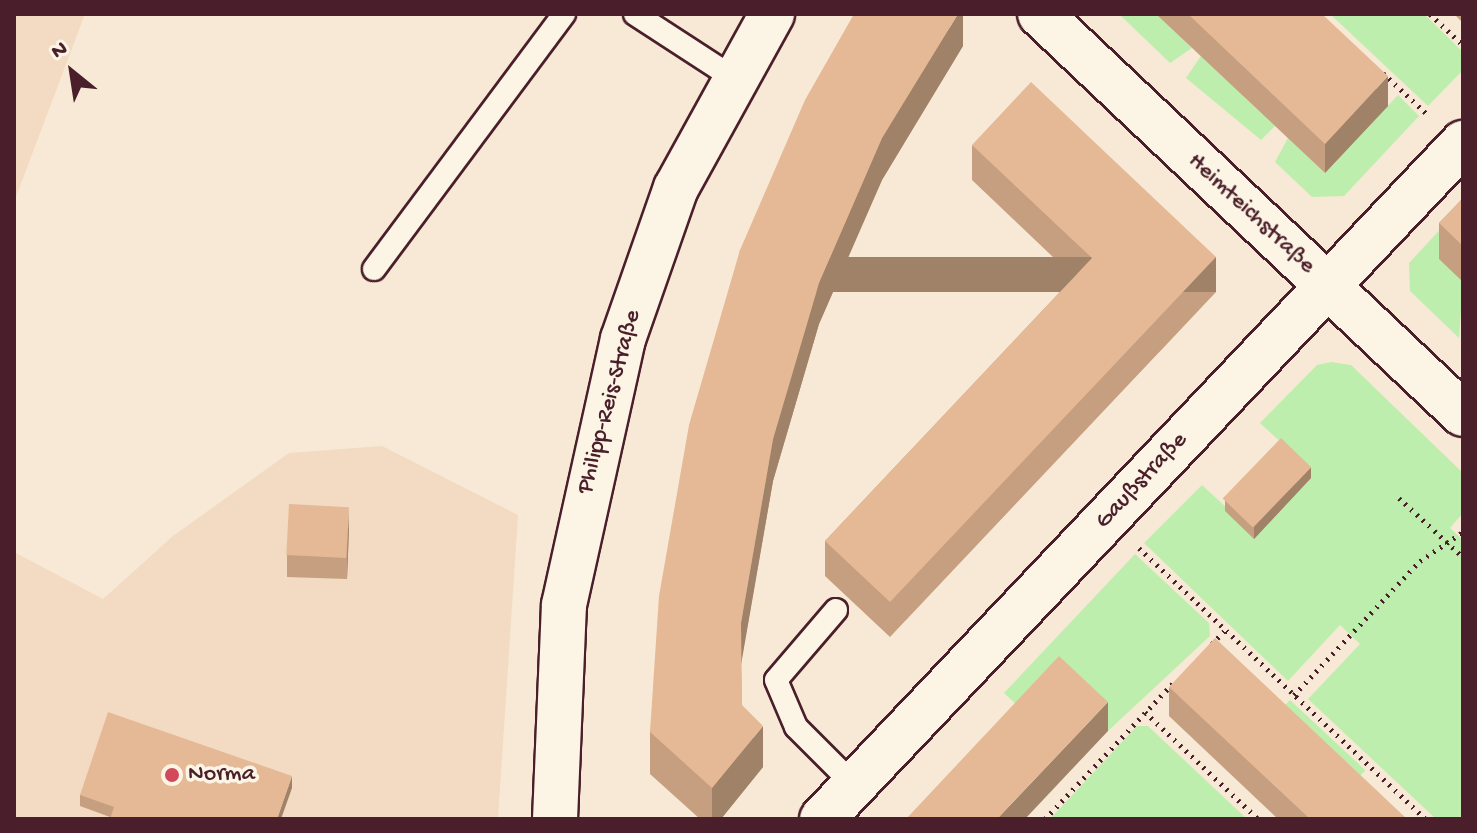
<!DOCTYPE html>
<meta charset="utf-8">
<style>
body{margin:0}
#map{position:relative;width:1477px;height:833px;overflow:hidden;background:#f7e9d5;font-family:"Gochi Hand",sans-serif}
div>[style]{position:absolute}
.built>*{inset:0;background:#f2dbc2}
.green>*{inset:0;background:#beeead;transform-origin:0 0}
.path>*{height:5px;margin-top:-2.5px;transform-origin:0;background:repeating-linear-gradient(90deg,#4a1f2b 0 2px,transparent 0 8px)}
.roads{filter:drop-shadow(2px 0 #4a1f2b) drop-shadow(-2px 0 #4a1f2b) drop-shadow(0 2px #4a1f2b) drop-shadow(0 -2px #4a1f2b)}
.service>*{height:22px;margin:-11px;padding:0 11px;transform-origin:11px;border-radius:11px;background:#fcf5e5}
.minor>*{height:44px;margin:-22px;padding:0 22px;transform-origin:22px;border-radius:22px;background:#fcf5e5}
.wall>*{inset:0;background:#c59f80}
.shaded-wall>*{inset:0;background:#a08268;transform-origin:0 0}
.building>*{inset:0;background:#e5b995;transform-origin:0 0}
.dots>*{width:22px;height:22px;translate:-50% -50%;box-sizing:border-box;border:4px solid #fcf5e5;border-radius:50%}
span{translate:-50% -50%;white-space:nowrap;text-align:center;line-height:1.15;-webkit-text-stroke:7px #fcf5e5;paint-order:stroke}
.street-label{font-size:24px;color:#4a1f2b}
.poi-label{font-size:24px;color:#4a1f2b}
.left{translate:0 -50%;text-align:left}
.frame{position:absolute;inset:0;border:16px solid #4a1f2b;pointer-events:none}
.north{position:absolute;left:32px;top:32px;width:80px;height:80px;-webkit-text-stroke:6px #fcf5e5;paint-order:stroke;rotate:330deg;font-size:22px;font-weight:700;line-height:32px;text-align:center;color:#4a1f2b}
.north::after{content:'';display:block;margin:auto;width:28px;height:36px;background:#4a1f2b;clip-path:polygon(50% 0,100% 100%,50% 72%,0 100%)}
</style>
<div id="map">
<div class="built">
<div style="clip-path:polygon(14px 14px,85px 14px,14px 202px)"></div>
<div style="clip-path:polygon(382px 446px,518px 515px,498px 819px,14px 819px,14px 552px,103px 599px,173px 536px,289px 453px)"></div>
</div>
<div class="green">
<div style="clip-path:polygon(1119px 14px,1157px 14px,1192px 48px,1170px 63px)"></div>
<div style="clip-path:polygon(1330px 14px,1424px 14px,1463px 52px,1463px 70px,1428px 106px)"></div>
<div style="clip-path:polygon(1201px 56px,1275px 126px,1261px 140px,1186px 78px)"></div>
<div style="clip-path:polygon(1398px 95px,1419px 116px,1344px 196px,1312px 197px,1275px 162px,1288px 138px,1325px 173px)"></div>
<div style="clip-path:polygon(1449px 220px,1463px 282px,1459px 338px,1410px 291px,1409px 263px)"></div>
<div style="clip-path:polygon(1331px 362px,1351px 365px,1463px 473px,1463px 513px,1450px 528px,1463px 540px,1463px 819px,1436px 819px,1308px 699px,1360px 644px,1340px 625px,1288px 681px,1144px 543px,1202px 485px,1227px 508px,1285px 446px,1260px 423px,1317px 365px)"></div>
<div style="clip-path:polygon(1135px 554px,1209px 623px,1210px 636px,1108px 731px,1059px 686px,1030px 717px,1004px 693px)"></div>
<div style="left:1290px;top:700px;width:103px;height:28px;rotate:43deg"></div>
<div style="clip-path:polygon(1137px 726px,1148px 726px,1247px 819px,1050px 819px)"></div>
</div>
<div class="path">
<div style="left:1430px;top:14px;width:45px;rotate:43.2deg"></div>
<div style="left:1383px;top:73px;width:62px;rotate:43deg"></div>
<div style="left:1399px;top:498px;width:87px;rotate:42.7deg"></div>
<div style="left:1139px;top:548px;width:395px;rotate:43.4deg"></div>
<div style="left:1212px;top:644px;width:19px;rotate:-47deg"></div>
<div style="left:1294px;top:695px;width:184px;rotate:-46.8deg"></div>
<div style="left:1420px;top:561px;width:52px;rotate:-34deg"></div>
<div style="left:1145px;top:712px;width:156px;rotate:43.4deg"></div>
<div style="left:1045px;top:819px;width:188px;rotate:-46.7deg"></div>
</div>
<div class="roads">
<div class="service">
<div style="left:635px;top:14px;width:116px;rotate:33deg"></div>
<div style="left:374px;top:269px;width:318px;rotate:-53.3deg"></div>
<div style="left:836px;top:610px;width:92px;rotate:130.6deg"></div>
<div style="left:776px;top:680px;width:51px;rotate:66.9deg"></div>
<div style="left:796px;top:727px;width:82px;rotate:45deg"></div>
</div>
<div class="minor">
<div style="left:1040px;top:14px;width:582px;rotate:43.4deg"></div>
<div style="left:555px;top:819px;width:214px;rotate:-87.6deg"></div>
<div style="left:564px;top:605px;width:272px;rotate:-77.5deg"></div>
<div style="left:623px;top:339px;width:160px;rotate:-70.7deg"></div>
<div style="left:676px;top:188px;width:199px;rotate:-61.1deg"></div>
<div style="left:822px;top:819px;width:932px;rotate:-46.52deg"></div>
</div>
</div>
<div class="wall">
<div style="clip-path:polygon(963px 14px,963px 46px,882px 180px,819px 324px,773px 481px,741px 662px,742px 705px,763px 767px,721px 819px,700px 819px,650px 774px,650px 732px,740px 250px)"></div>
<div style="clip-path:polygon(1156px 14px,1322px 14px,1388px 106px,1325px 173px)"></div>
<div style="clip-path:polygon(1454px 14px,1463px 14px,1463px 23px)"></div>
<div style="clip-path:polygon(972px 145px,1216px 292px,890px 637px,825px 576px,825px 541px,1074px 277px,972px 180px)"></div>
<div style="clip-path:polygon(1463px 198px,1463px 282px,1439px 259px,1439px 223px)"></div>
<div style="clip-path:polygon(1311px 478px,1254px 539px,1225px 511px,1225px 500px)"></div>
<div style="clip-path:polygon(349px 528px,347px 579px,287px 577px,287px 555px)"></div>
<div style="clip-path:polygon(1169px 687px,1407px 819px,1278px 819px,1169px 716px)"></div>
<div style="clip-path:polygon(292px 788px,110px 817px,80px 806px,80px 795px)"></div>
</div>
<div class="shaded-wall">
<div style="clip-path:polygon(958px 14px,963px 14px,963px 46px,882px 180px,819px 324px,773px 481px,741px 665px,741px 623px,773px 439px,819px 283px,882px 138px)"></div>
<div style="clip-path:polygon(1388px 76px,1388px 106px,1325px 173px,1325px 144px)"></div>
<div style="left:1216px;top:257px;width:35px;height:475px;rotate:90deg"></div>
<div style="clip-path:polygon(1311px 467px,1311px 478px,1254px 539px,1254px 527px)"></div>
<div style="clip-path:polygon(349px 507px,349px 528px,347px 579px,347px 558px)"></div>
<div style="clip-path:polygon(1108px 702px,1108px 731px,1025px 819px,997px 819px)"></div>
<div style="clip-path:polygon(763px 726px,763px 767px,721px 819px,712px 819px,712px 788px)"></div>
<div style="clip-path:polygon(292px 776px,292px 788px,281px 819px,277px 819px)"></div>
</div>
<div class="building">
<div style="clip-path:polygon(854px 14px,958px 14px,882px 138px,819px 283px,773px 439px,741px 623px,742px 705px,763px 726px,712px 788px,650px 732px,659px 596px,689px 425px,740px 250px,805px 100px)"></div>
<div style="clip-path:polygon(1188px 14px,1322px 14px,1388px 76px,1325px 144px)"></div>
<div style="clip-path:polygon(1031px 82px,1216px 257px,890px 602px,825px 541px,1092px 258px,972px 145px)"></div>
<div style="clip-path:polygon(1463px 198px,1463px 246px,1439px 223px)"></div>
<div style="left:1281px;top:438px;width:42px;height:84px;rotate:44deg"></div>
<div style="left:289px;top:504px;width:60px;height:51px;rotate:3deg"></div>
<div style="clip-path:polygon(1215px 638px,1407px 819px,1310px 819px,1169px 687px)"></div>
<div style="clip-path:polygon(1059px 656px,1108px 702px,997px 819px,906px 819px)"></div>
<div style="clip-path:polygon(108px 712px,292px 776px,277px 819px,110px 819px,114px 807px,80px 795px)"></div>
</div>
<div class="dots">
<div style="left:172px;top:775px;background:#d1495b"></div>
</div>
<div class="street-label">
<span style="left:1251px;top:214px;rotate:43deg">Heimteichstraße</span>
<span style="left:610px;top:402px;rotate:-75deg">Philipp-Reis-Straße</span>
<span style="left:1142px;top:481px;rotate:-47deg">Gaußstraße</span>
</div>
<div class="poi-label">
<span class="left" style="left:188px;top:775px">Norma</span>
</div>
<div class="frame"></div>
<div class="north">N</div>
</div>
